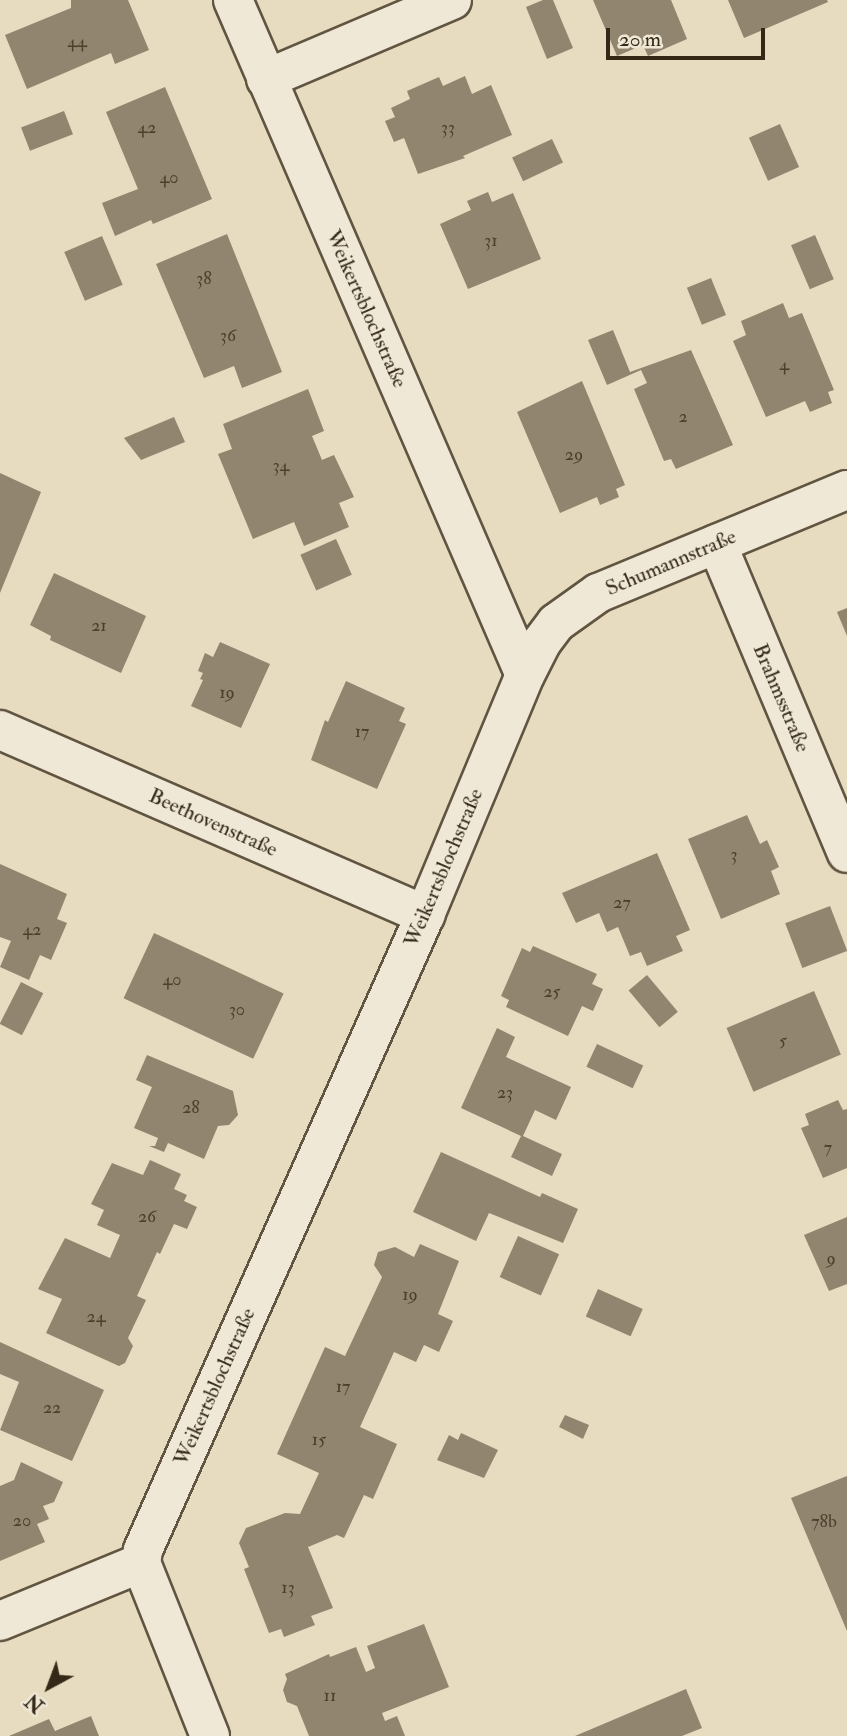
<!DOCTYPE html>
<meta charset="utf-8">
<style>
body{margin:0}
#map{position:relative;width:847px;height:1736px;overflow:hidden;background:#e7dbc0;font-family:"IM FELL Double Pica",serif}
div>[style]{position:absolute}
.building>*{inset:0;background:#91856f;transform-origin:0 0}
.roads{filter:drop-shadow(2px 0 #615541) drop-shadow(-2px 0 #615541) drop-shadow(0 2px #615541) drop-shadow(0 -2px #615541)}
.minor>*{height:38px;margin:-19px;padding:0 19px;transform-origin:19px;border-radius:19px;background:#efe8d6}
span{translate:-50% -50%;white-space:nowrap;text-align:center;line-height:1.15;-webkit-text-stroke:7px #efe8d6;paint-order:stroke}
.number-label{font-size:18px;color:#4b3f2d}
.number-label span{-webkit-text-stroke-width:0}
.street-label{font-size:21px;color:#342817}
.north{position:absolute;left:14px;top:1652px;width:70px;height:70px;-webkit-text-stroke:5px #efe8d6;paint-order:stroke;rotate:221deg;font-size:19px;font-weight:700;line-height:28px;text-align:center;color:#342817}
.north::after{content:'';display:block;margin:auto;width:24px;height:32px;background:#342817;clip-path:polygon(50% 0,100% 100%,50% 72%,0 100%)}
.scale{position:absolute;left:606px;top:28px;width:159px;height:32px;box-sizing:border-box;border:4px solid #342817;border-top:0;padding-left:9px;font-size:21px;line-height:24px;white-space:nowrap;color:#342817;-webkit-text-stroke:5px #efe8d6;paint-order:stroke}
</style>
<div id="map">
<div class="building">
<div style="clip-path:polygon(71px 0,128px 0,149px 50px,115px 64px,111px 53px,27px 89px,5px 35px,71px 8px)"></div>
<div style="clip-path:polygon(543px 0,553px 0,573px 48px,547px 59px,526px 7px)"></div>
<div style="clip-path:polygon(593px 0,671px 0,687px 39px,648px 56px,643px 45px,617px 56px)"></div>
<div style="clip-path:polygon(728px 0,827px 0,828px 2px,744px 38px)"></div>
<div style="clip-path:polygon(465px 76px,472px 94px,491px 85px,512px 135px,463px 156px,465px 158px,418px 174px,404px 138px,394px 142px,385px 121px,395px 117px,391px 108px,410px 99px,407px 91px,439px 77px,443px 86px)"></div>
<div style="clip-path:polygon(165px 87px,212px 199px,153px 224px,151px 220px,115px 236px,102px 203px,138px 189px,106px 112px)"></div>
<div style="left:64px;top:111px;width:25px;height:46px;rotate:69deg"></div>
<div style="left:780px;top:124px;width:47px;height:34px;rotate:66deg"></div>
<div style="left:552px;top:139px;width:26px;height:44px;rotate:65deg"></div>
<div style="clip-path:polygon(488px 192px,492px 202px,513px 193px,541px 259px,468px 289px,440px 224px,471px 210px,467px 201px)"></div>
<div style="clip-path:polygon(227px 234px,282px 372px,242px 388px,234px 366px,204px 378px,156px 264px)"></div>
<div style="left:815px;top:235px;width:48px;height:26px;rotate:67deg"></div>
<div style="left:102px;top:236px;width:53px;height:41px;rotate:67deg"></div>
<div style="left:711px;top:278px;width:40px;height:26px;rotate:68deg"></div>
<div style="clip-path:polygon(783px 303px,789px 318px,802px 313px,834px 390px,828px 392px,832px 403px,810px 412px,805px 401px,766px 417px,733px 341px,746px 335px,741px 321px)"></div>
<div style="clip-path:polygon(613px 330px,630px 372px,691px 350px,733px 445px,676px 469px,671px 459px,664px 461px,634px 389px,647px 383px,641px 370px,607px 385px,588px 340px)"></div>
<div style="clip-path:polygon(582px 381px,625px 485px,616px 489px,619px 497px,600px 505px,597px 497px,560px 513px,517px 412px)"></div>
<div style="clip-path:polygon(308px 389px,324px 431px,312px 436px,322px 460px,334px 455px,354px 497px,339px 503px,349px 527px,304px 546px,294px 522px,253px 539px,218px 454px,232px 449px,223px 424px)"></div>
<div style="clip-path:polygon(174px 417px,185px 442px,141px 460px,124px 438px)"></div>
<div style="clip-path:polygon(0 473px,41px 492px,0 593px)"></div>
<div style="left:336px;top:539px;width:39px;height:39px;rotate:66deg"></div>
<div style="clip-path:polygon(54px 573px,146px 616px,121px 673px,50px 640px,51px 636px,30px 625px)"></div>
<div style="clip-path:polygon(847px 608px,847px 636px,837px 612px)"></div>
<div style="clip-path:polygon(220px 642px,270px 664px,241px 728px,191px 706px,203px 680px,200px 679px,203px 673px,198px 671px,205px 653px,213px 657px)"></div>
<div style="clip-path:polygon(346px 681px,405px 708px,399px 721px,406px 724px,377px 789px,311px 760px,325px 720px,328px 722px)"></div>
<div style="clip-path:polygon(747px 815px,760px 844px,767px 840px,779px 867px,771px 871px,780px 894px,721px 919px,688px 839px)"></div>
<div style="clip-path:polygon(657px 853px,690px 930px,676px 936px,683px 951px,647px 966px,641px 952px,630px 956px,618px 927px,607px 932px,599px 913px,576px 923px,562px 893px)"></div>
<div style="clip-path:polygon(0 864px,67px 894px,57px 919px,67px 923px,51px 960px,40px 955px,29px 980px,0 967px,11px 941px,0 937px)"></div>
<div style="left:830px;top:906px;width:48px;height:48px;rotate:69deg"></div>
<div style="left:154px;top:933px;width:143px;height:72px;rotate:25deg"></div>
<div style="clip-path:polygon(533px 946px,597px 974px,592px 984px,603px 989px,593px 1011px,582px 1006px,568px 1036px,506px 1007px,509px 1000px,501px 996px,522px 948px,530px 952px)"></div>
<div style="left:647px;top:975px;width:48px;height:24px;rotate:50deg"></div>
<div style="left:21px;top:982px;width:25px;height:47px;rotate:27deg"></div>
<div style="left:814px;top:991px;width:69px;height:95px;rotate:67deg"></div>
<div style="clip-path:polygon(497px 1028px,515px 1037px,506px 1057px,571px 1087px,556px 1120px,535px 1110px,523px 1136px,562px 1154px,552px 1176px,511px 1157px,521px 1136px,461px 1108px)"></div>
<div style="left:597px;top:1044px;width:51px;height:25px;rotate:25deg"></div>
<div style="clip-path:polygon(147px 1055px,233px 1091px,238px 1115px,229px 1125px,218px 1126px,204px 1159px,168px 1143px,164px 1152px,149px 1146px,155px 1146px,158px 1138px,134px 1128px,152px 1087px,136px 1080px)"></div>
<div style="clip-path:polygon(838px 1100px,843px 1110px,847px 1109px,847px 1168px,823px 1178px,801px 1128px,809px 1125px,805px 1114px)"></div>
<div style="clip-path:polygon(441px 1152px,540px 1197px,542px 1193px,578px 1209px,563px 1243px,489px 1213px,476px 1241px,413px 1212px)"></div>
<div style="clip-path:polygon(150px 1160px,181px 1174px,174px 1189px,187px 1195px,184px 1201px,197px 1207px,187px 1229px,174px 1224px,160px 1254px,157px 1252px,137px 1296px,146px 1300px,128px 1338px,133px 1346px,125px 1363px,119px 1366px,46px 1333px,62px 1299px,38px 1289px,65px 1238px,110px 1258px,120px 1235px,97px 1225px,104px 1210px,91px 1204px,112px 1163px,143px 1175px)"></div>
<div style="clip-path:polygon(847px 1217px,847px 1284px,829px 1291px,804px 1235px)"></div>
<div style="left:518px;top:1236px;width:45px;height:45px;rotate:24deg"></div>
<div style="clip-path:polygon(420px 1244px,459px 1261px,438px 1314px,453px 1321px,439px 1352px,424px 1345px,416px 1362px,394px 1352px,360px 1427px,397px 1444px,373px 1499px,364px 1495px,344px 1538px,337px 1535px,308px 1547px,333px 1608px,311px 1616px,315px 1625px,284px 1637px,281px 1629px,269px 1633px,244px 1569px,249px 1567px,239px 1543px,246px 1528px,285px 1513px,300px 1514px,319px 1473px,277px 1454px,325px 1347px,345px 1356px,382px 1277px,374px 1265px,378px 1252px,395px 1247px,414px 1257px)"></div>
<div style="left:598px;top:1289px;width:49px;height:30px;rotate:24deg"></div>
<div style="clip-path:polygon(0 1342px,104px 1390px,72px 1461px,0 1430px,19px 1382px,0 1374px)"></div>
<div style="clip-path:polygon(565px 1415px,589px 1425px,583px 1439px,559px 1427px)"></div>
<div style="clip-path:polygon(461px 1433px,498px 1450px,484px 1478px,437px 1460px,449px 1435px,458px 1440px)"></div>
<div style="clip-path:polygon(21px 1462px,63px 1482px,54px 1502px,43px 1506px,49px 1519px,37px 1524px,45px 1542px,0 1561px,0 1486px,14px 1480px)"></div>
<div style="clip-path:polygon(847px 1476px,847px 1631px,791px 1498px)"></div>
<div style="clip-path:polygon(424px 1624px,449px 1687px,382px 1713px,385px 1721px,397px 1716px,405px 1736px,309px 1736px,297px 1706px,287px 1702px,283px 1690px,287px 1679px,285px 1674px,329px 1654px,330px 1657px,356px 1647px,366px 1672px,375px 1668px,367px 1646px)"></div>
<div style="clip-path:polygon(686px 1689px,702px 1728px,682px 1736px,575px 1736px)"></div>
<div style="clip-path:polygon(91px 1716px,99px 1736px,9px 1736px,49px 1719px,55px 1731px)"></div>
</div>
<div class="roads">
<div class="minor">
<div style="left:233px;top:0;width:735px;rotate:66.61deg"></div>
<div style="left:266px;top:79px;width:202px;rotate:-23deg"></div>
<div style="left:717px;top:544px;width:335px;rotate:67.2deg"></div>
<div style="left:0;top:730px;width:464px;rotate:23.5deg"></div>
<div style="left:0;top:1621px;width:152px;rotate:-22.4deg"></div>
<div style="left:210px;top:1736px;width:186px;rotate:-111.7deg"></div>
<div style="left:141px;top:1563px;width:13px;rotate:-81deg"></div>
<div style="left:143px;top:1550px;width:695px;rotate:-66.05deg"></div>
<div style="left:425px;top:915px;width:260px;rotate:-67.4deg"></div>
<div style="left:525px;top:675px;width:36px;rotate:-63deg"></div>
<div style="left:541px;top:643px;width:25px;rotate:-53deg"></div>
<div style="left:556px;top:623px;width:52px;rotate:-35.5deg"></div>
<div style="left:598px;top:593px;width:269px;rotate:-22.5deg"></div>
</div>
</div>
<div class="number-label">
<span style="left:77px;top:42px">44</span>
<span style="left:147px;top:128px">42</span>
<span style="left:448px;top:128px">33</span>
<span style="left:169px;top:178px">40</span>
<span style="left:491px;top:241px">31</span>
<span style="left:204px;top:279px">38</span>
<span style="left:228px;top:336px">36</span>
<span style="left:784px;top:365px">4</span>
<span style="left:683px;top:417px">2</span>
<span style="left:574px;top:455px">29</span>
<span style="left:281px;top:466px">34</span>
<span style="left:99px;top:626px">21</span>
<span style="left:227px;top:693px">19</span>
<span style="left:362px;top:732px">17</span>
<span style="left:734px;top:855px">3</span>
<span style="left:622px;top:903px">27</span>
<span style="left:32px;top:930px">42</span>
<span style="left:172px;top:980px">40</span>
<span style="left:552px;top:992px">25</span>
<span style="left:237px;top:1010px">30</span>
<span style="left:783px;top:1041px">5</span>
<span style="left:505px;top:1093px">23</span>
<span style="left:191px;top:1108px">28</span>
<span style="left:828px;top:1148px">7</span>
<span style="left:147px;top:1217px">26</span>
<span style="left:831px;top:1259px">9</span>
<span style="left:410px;top:1295px">19</span>
<span style="left:96px;top:1317px">24</span>
<span style="left:343px;top:1387px">17</span>
<span style="left:52px;top:1408px">22</span>
<span style="left:319px;top:1440px">15</span>
<span style="left:22px;top:1521px">20</span>
<span style="left:824px;top:1522px">78b</span>
<span style="left:288px;top:1588px">13</span>
<span style="left:330px;top:1696px">11</span>
</div>
<div class="street-label">
<span style="left:366px;top:309px;rotate:66deg">Weikertsblochstraße</span>
<span style="left:671px;top:563px;rotate:-23deg">Schumannstraße</span>
<span style="left:781px;top:698px;rotate:67deg">Brahmsstraße</span>
<span style="left:213px;top:823px;rotate:24deg">Beethovenstraße</span>
<span style="left:444px;top:868px;rotate:-67deg">Weikertsblochstraße</span>
<span style="left:215px;top:1387px;rotate:-66deg">Weikertsblochstraße</span>
</div>
<div class="north">N</div>
<div class="scale">20 m</div>
</div>
